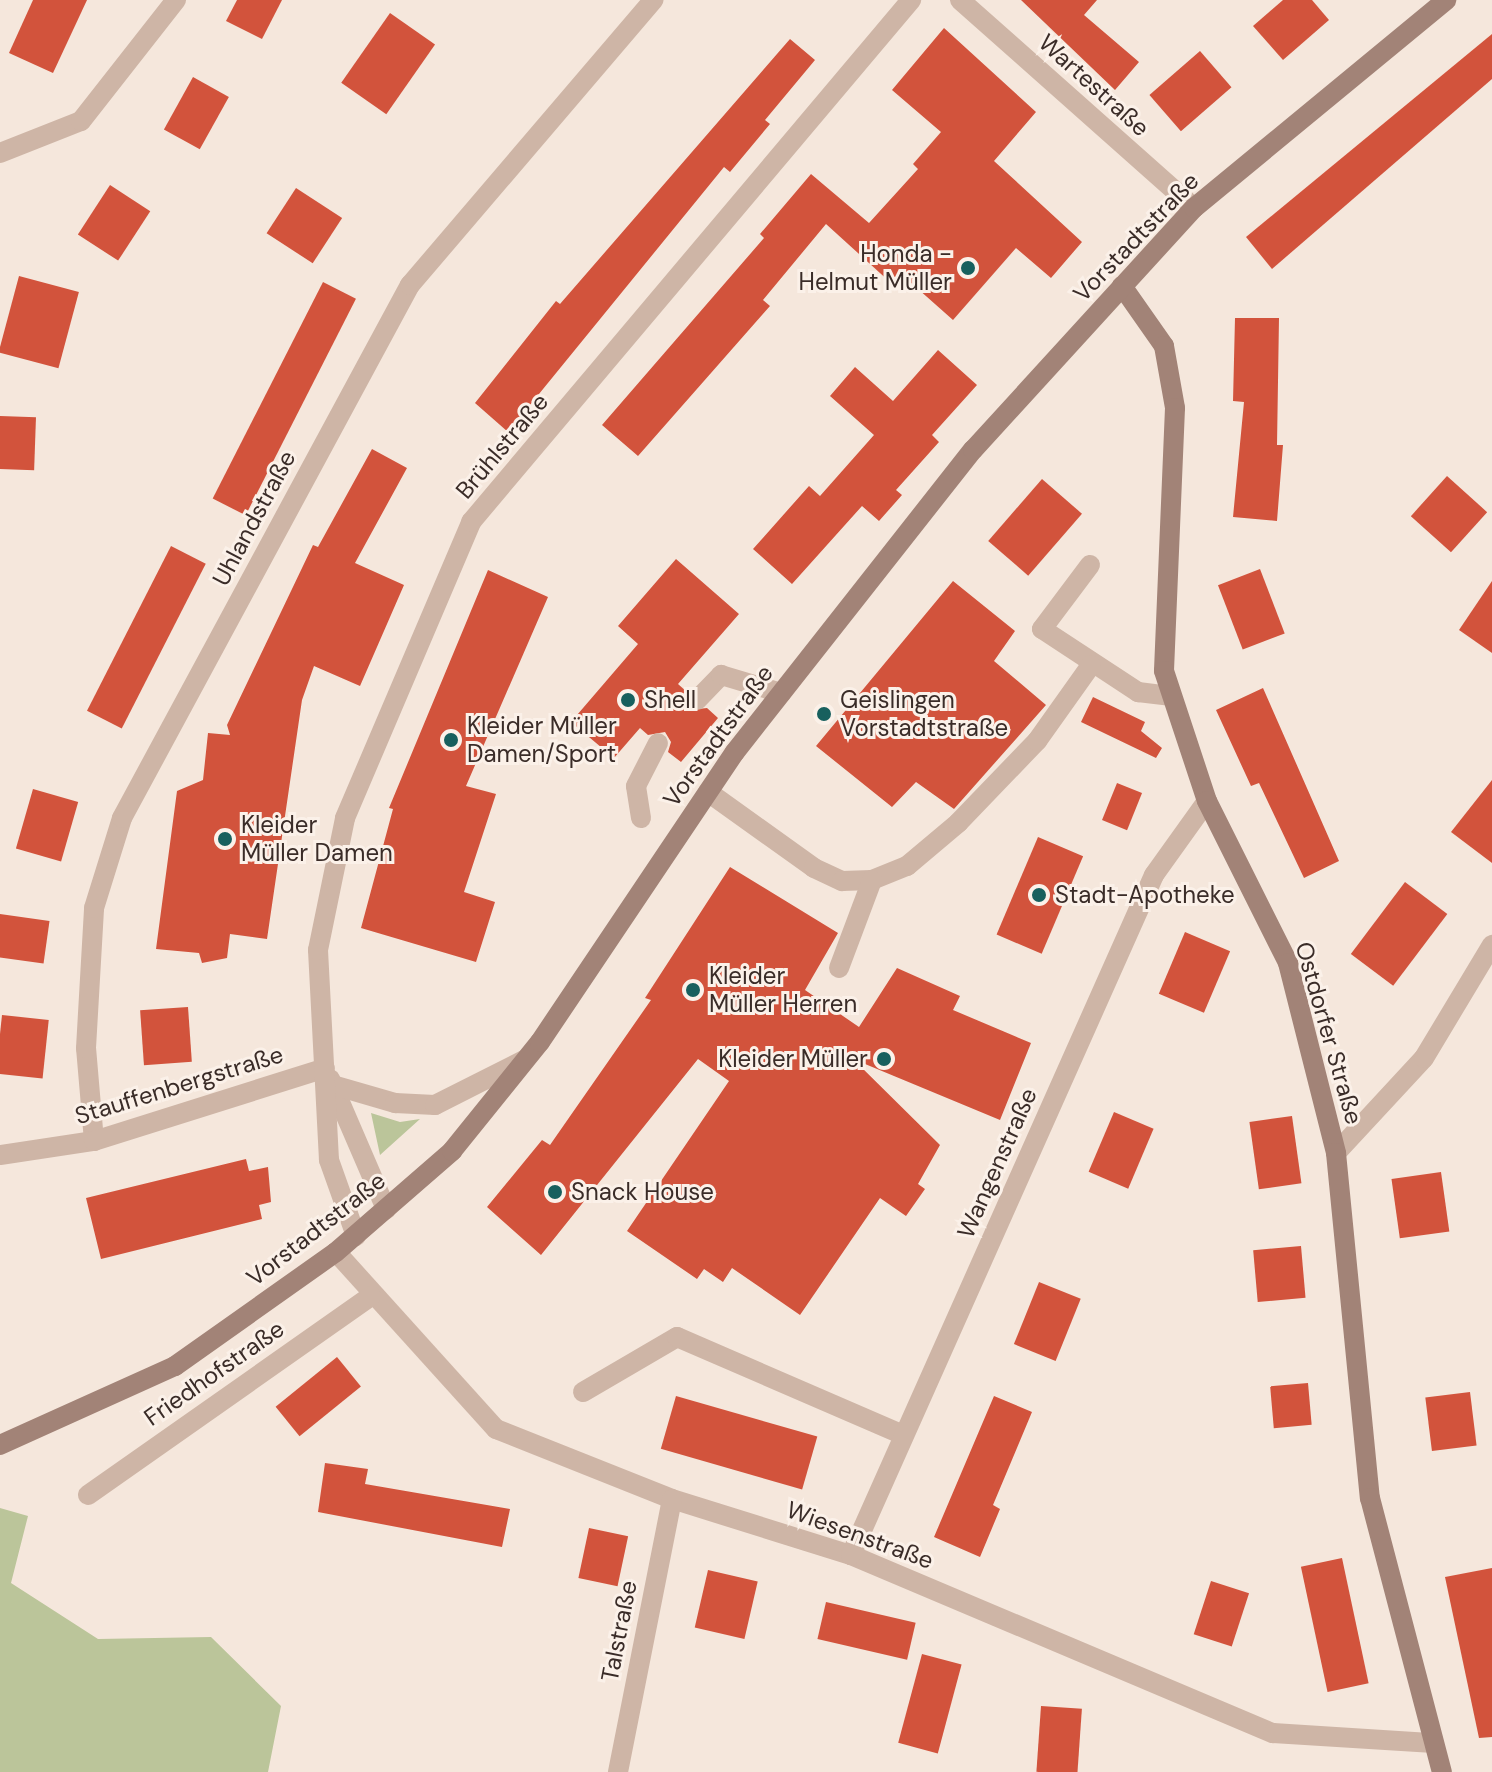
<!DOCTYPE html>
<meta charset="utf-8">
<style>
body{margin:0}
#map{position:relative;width:1492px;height:1772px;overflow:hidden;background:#f5e7dc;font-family:"DM Sans",sans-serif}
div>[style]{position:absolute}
.green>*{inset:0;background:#bbc59a}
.building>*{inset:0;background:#d2533c;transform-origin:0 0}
.lane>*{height:20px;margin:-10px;padding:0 10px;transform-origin:10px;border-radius:10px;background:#ceb5a6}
.street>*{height:20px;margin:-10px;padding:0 10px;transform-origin:10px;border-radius:10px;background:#ceb5a6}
.secondary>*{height:20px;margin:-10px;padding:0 10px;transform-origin:10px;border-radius:10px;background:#a28377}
.dots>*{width:22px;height:22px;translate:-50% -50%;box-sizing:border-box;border:4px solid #fbf1e9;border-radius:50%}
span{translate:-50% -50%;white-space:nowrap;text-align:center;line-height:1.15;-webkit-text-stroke:6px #fbf1e9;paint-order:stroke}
.street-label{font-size:24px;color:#3a2c28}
.poi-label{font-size:24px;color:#3a2c28}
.right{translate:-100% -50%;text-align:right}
.left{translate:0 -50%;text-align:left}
</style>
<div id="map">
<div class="green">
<div style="clip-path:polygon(371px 1113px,400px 1122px,420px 1119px,380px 1155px)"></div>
<div style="clip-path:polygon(0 1508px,28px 1516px,11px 1583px,98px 1639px,211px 1637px,281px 1706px,268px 1772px,0 1772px)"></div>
</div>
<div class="building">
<div style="clip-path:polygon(33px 0,87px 0,53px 73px,9px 53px)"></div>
<div style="clip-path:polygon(237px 0,282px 0,262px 39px,226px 21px)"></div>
<div style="clip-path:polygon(1021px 0,1097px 0,1084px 15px,1139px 62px,1115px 90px)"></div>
<div style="clip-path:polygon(1283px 0,1312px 0,1329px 20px,1283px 60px,1253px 26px)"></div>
<div style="left:390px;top:13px;width:55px;height:85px;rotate:35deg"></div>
<div style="clip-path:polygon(944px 28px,1036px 112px,994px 161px,1082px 242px,1051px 278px,1016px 248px,953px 320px,900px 273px,891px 283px,826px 224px,763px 300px,770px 306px,638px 456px,602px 425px,764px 238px,760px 234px,811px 174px,869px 223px,918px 169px,913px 164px,941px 132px,892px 90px)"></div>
<div style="clip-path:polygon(1492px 34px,1492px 79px,1272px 269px,1246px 237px)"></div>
<div style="clip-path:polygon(790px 39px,815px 60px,765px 120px,770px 124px,730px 172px,724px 167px,508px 432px,475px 403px,556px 301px,560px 304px)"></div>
<div style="left:1200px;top:51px;width:48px;height:67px;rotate:49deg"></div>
<div style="left:193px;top:77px;width:41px;height:60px;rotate:29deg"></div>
<div style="left:110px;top:185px;width:48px;height:59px;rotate:33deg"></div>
<div style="left:296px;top:188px;width:55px;height:54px;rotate:33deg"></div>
<div style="left:19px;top:276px;width:62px;height:79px;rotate:15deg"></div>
<div style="left:323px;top:282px;width:37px;height:243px;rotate:27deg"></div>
<div style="clip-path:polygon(1235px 318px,1279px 318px,1277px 445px,1283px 445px,1277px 521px,1233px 517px,1244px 402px,1233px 401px)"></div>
<div style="clip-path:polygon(938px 350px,977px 385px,932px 435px,939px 442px,896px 490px,902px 495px,879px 521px,862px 506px,792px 584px,753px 549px,809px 486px,820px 496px,874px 435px,830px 396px,855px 367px,893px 401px)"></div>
<div style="left:0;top:416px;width:36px;height:53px;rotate:2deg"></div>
<div style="clip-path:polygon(372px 449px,407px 468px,355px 563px,404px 585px,360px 686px,314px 666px,302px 700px,267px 939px,230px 934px,227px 958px,202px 963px,199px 953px,156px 949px,177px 791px,203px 780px,208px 733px,230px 735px,227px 725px,313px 545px,318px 547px)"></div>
<div style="left:1447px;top:476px;width:54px;height:54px;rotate:42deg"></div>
<div style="left:1042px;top:479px;width:53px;height:82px;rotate:41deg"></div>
<div style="left:171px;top:546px;width:39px;height:185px;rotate:27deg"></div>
<div style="clip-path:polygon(676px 559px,739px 614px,678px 684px,687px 692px,689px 710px,707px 708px,718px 718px,681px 762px,668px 752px,671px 742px,665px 732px,648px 735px,640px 728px,614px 758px,571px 722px,638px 644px,618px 626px)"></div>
<div style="left:1260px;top:569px;width:69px;height:45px;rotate:69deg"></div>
<div style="clip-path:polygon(488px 570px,548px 597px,466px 786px,496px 794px,464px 892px,495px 902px,476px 962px,361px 928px,393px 809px,389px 808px)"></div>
<div style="clip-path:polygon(953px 581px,1015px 631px,994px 661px,1046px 705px,954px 809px,916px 782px,892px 807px,816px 746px)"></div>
<div style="clip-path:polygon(1492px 581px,1492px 653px,1459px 630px)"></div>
<div style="clip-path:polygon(1263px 688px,1339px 861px,1304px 878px,1259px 783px,1251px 786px,1216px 710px)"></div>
<div style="clip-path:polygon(1093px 697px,1145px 722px,1141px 731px,1162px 748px,1156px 758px,1081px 722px)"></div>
<div style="clip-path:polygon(1492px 780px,1492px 863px,1451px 832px)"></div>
<div style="left:1117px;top:783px;width:27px;height:40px;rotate:22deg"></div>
<div style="left:33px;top:789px;width:47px;height:62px;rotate:16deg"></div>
<div style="left:1038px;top:837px;width:49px;height:106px;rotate:23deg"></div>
<div style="clip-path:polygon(730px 867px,838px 933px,805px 990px,859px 1027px,897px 968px,960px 996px,953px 1010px,1031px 1043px,1000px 1120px,853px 1059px,940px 1145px,918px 1184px,925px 1189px,906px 1216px,880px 1198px,800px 1315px,732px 1268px,723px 1282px,704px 1269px,697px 1279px,627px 1231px,729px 1081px,698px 1059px,541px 1255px,487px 1207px,542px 1140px,550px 1145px,651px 1000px,645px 998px)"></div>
<div style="left:1405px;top:882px;width:53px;height:90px;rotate:37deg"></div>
<div style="left:0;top:914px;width:50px;height:43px;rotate:8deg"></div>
<div style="left:1185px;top:932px;width:49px;height:67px;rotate:23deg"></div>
<div style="left:188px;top:1007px;width:55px;height:48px;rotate:86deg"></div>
<div style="left:2px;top:1015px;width:47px;height:59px;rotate:6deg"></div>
<div style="left:1114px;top:1112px;width:43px;height:65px;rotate:23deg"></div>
<div style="left:1292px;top:1116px;width:68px;height:43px;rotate:82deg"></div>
<div style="clip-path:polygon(246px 1159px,249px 1171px,268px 1167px,271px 1202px,259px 1205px,262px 1219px,101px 1259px,86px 1198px)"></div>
<div style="left:1441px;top:1172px;width:60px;height:50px;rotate:82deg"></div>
<div style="left:1301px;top:1246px;width:52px;height:48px;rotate:85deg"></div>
<div style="left:1039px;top:1282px;width:45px;height:67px;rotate:22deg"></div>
<div style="left:337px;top:1357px;width:38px;height:79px;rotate:51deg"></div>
<div style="left:1308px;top:1383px;width:42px;height:38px;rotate:85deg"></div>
<div style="left:1470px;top:1392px;width:54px;height:45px;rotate:83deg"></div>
<div style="left:676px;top:1396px;width:147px;height:55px;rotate:16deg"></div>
<div style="clip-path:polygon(994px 1396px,1032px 1412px,993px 1505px,1000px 1509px,980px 1557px,934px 1537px)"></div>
<div style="clip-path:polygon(325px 1463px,368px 1469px,365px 1484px,510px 1509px,502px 1547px,318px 1512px)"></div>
<div style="left:589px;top:1528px;width:40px;height:51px;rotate:12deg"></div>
<div style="left:1342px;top:1558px;width:128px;height:42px;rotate:78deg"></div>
<div style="clip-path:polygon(1492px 1568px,1492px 1737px,1479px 1738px,1445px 1577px)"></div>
<div style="left:708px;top:1570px;width:51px;height:59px;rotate:13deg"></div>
<div style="left:1211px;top:1581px;width:40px;height:56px;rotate:18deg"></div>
<div style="left:826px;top:1602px;width:92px;height:38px;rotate:13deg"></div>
<div style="left:922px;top:1654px;width:41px;height:92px;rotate:15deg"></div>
<div style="left:1041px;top:1706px;width:41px;height:66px;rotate:4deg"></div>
</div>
<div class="lane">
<div style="left:1090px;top:565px;width:80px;rotate:126.9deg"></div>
<div style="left:1042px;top:629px;width:115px;rotate:33.3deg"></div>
<div style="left:1138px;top:692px;width:34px;rotate:7deg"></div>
<div style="left:697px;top:700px;width:35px;rotate:-46deg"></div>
<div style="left:721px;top:675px;width:63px;rotate:16.7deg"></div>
<div style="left:708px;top:792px;width:130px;rotate:35.6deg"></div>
<div style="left:814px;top:868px;width:31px;rotate:25deg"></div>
<div style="left:842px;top:881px;width:30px;rotate:-2deg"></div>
<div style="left:872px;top:880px;width:38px;rotate:-22deg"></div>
<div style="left:907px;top:866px;width:67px;rotate:-40.1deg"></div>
<div style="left:958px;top:823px;width:114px;rotate:-46.1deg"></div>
<div style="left:1037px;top:741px;width:93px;rotate:-54.6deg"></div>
<div style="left:641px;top:818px;width:32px;rotate:-99deg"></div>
<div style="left:636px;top:786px;width:48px;rotate:-62.9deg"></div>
<div style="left:839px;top:968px;width:94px;rotate:-69.4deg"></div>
<div style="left:583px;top:1392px;width:109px;rotate:-30.3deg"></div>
<div style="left:677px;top:1337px;width:247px;rotate:23.4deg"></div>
</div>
<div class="street">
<div style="left:960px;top:0;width:313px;rotate:41.6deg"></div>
<div style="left:0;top:153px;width:87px;rotate:-21.6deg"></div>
<div style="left:81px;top:121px;width:154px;rotate:-51.9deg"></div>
<div style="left:330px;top:1079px;width:142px;rotate:66.7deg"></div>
<div style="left:333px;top:1085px;width:65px;rotate:16.2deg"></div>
<div style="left:395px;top:1103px;width:40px;rotate:2.9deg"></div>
<div style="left:435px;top:1105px;width:100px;rotate:-26.8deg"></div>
<div style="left:94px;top:1141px;width:93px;rotate:-94.9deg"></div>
<div style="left:86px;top:1048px;width:140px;rotate:-86.7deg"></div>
<div style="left:94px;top:908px;width:94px;rotate:-72.7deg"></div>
<div style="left:122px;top:818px;width:606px;rotate:-61.62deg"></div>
<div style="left:410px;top:285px;width:375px;rotate:-49.5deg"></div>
<div style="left:1336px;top:1153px;width:129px;rotate:-47.2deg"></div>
<div style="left:1424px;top:1058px;width:132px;rotate:-59deg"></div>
<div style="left:0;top:1155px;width:95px;rotate:-8.5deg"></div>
<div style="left:94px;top:1141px;width:242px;rotate:-17.5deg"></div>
<div style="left:356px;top:1236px;width:81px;rotate:-109.6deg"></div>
<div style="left:329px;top:1160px;width:210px;rotate:-93deg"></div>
<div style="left:318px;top:950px;width:135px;rotate:-78.4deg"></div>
<div style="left:345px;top:818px;width:322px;rotate:-66.9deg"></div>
<div style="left:471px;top:522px;width:683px;rotate:-49.87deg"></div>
<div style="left:336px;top:1252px;width:239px;rotate:47.9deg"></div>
<div style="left:496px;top:1429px;width:189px;rotate:21.7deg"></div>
<div style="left:672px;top:1499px;width:188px;rotate:17.4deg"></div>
<div style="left:851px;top:1555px;width:458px;rotate:22.9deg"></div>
<div style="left:1273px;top:1733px;width:161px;rotate:3.6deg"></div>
<div style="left:88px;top:1495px;width:346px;rotate:-35.1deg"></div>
<div style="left:851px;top:1555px;width:744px;rotate:-65.98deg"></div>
<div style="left:1154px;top:875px;width:91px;rotate:-54.4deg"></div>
<div style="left:618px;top:1772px;width:278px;rotate:-78.8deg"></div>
</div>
<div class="secondary">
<div style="left:1122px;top:286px;width:73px;rotate:55deg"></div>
<div style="left:1164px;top:346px;width:63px;rotate:79.9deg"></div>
<div style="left:1175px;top:408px;width:263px;rotate:92.4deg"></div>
<div style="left:1164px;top:671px;width:137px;rotate:71.7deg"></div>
<div style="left:1207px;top:801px;width:181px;rotate:63.4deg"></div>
<div style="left:1288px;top:963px;width:196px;rotate:75.8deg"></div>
<div style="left:1336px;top:1153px;width:347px;rotate:84.4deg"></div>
<div style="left:1370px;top:1498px;width:283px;rotate:75.3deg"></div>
<div style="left:0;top:1445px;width:192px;rotate:-24.3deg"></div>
<div style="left:175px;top:1366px;width:197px;rotate:-35.3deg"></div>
<div style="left:336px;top:1252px;width:154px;rotate:-41deg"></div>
<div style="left:452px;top:1151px;width:140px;rotate:-51.1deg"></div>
<div style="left:540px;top:1042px;width:349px;rotate:-56.1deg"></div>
<div style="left:735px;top:752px;width:385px;rotate:-51.8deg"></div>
<div style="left:973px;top:450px;width:328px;rotate:-47.6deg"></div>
<div style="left:1194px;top:208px;width:327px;rotate:-39.5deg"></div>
</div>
<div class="dots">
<div style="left:968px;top:268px;background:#18605e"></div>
<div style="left:628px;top:700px;background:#18605e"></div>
<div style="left:824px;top:714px;background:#18605e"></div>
<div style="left:451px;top:740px;background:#18605e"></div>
<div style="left:225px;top:839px;background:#18605e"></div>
<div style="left:1039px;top:895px;background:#18605e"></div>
<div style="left:693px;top:990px;background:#18605e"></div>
<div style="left:884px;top:1059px;background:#18605e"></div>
<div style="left:555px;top:1192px;background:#18605e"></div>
</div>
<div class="street-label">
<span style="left:1094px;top:85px;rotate:42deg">Wartestraße</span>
<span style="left:1136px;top:237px;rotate:-46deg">Vorstadtstraße</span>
<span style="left:502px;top:446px;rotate:-50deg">Brühlstraße</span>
<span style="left:254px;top:518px;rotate:-62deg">Uhlandstraße</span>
<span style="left:718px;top:736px;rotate:-54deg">Vorstadtstraße</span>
<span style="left:1329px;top:1033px;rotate:74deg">Ostdorfer Straße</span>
<span style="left:179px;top:1085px;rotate:-17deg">Stauffenbergstraße</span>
<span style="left:997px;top:1163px;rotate:-66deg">Wangenstraße</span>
<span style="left:316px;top:1229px;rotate:-38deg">Vorstadtstraße</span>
<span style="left:214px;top:1373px;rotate:-35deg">Friedhofstraße</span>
<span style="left:860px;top:1535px;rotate:20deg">Wiesenstraße</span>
<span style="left:619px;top:1631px;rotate:-79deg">Talstraße</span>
</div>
<div class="poi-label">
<span class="right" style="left:952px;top:268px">Honda -<br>Helmut Müller</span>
<span class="left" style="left:644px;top:700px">Shell</span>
<span class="left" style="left:840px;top:714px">Geislingen<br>Vorstadtstraße</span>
<span class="left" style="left:467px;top:740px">Kleider Müller<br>Damen/Sport</span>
<span class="left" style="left:241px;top:839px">Kleider<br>Müller Damen</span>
<span class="left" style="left:1055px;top:895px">Stadt-Apotheke</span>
<span class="left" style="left:709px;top:990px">Kleider<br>Müller Herren</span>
<span class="right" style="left:868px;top:1059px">Kleider Müller</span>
<span class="left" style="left:571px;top:1192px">Snack House</span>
</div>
</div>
